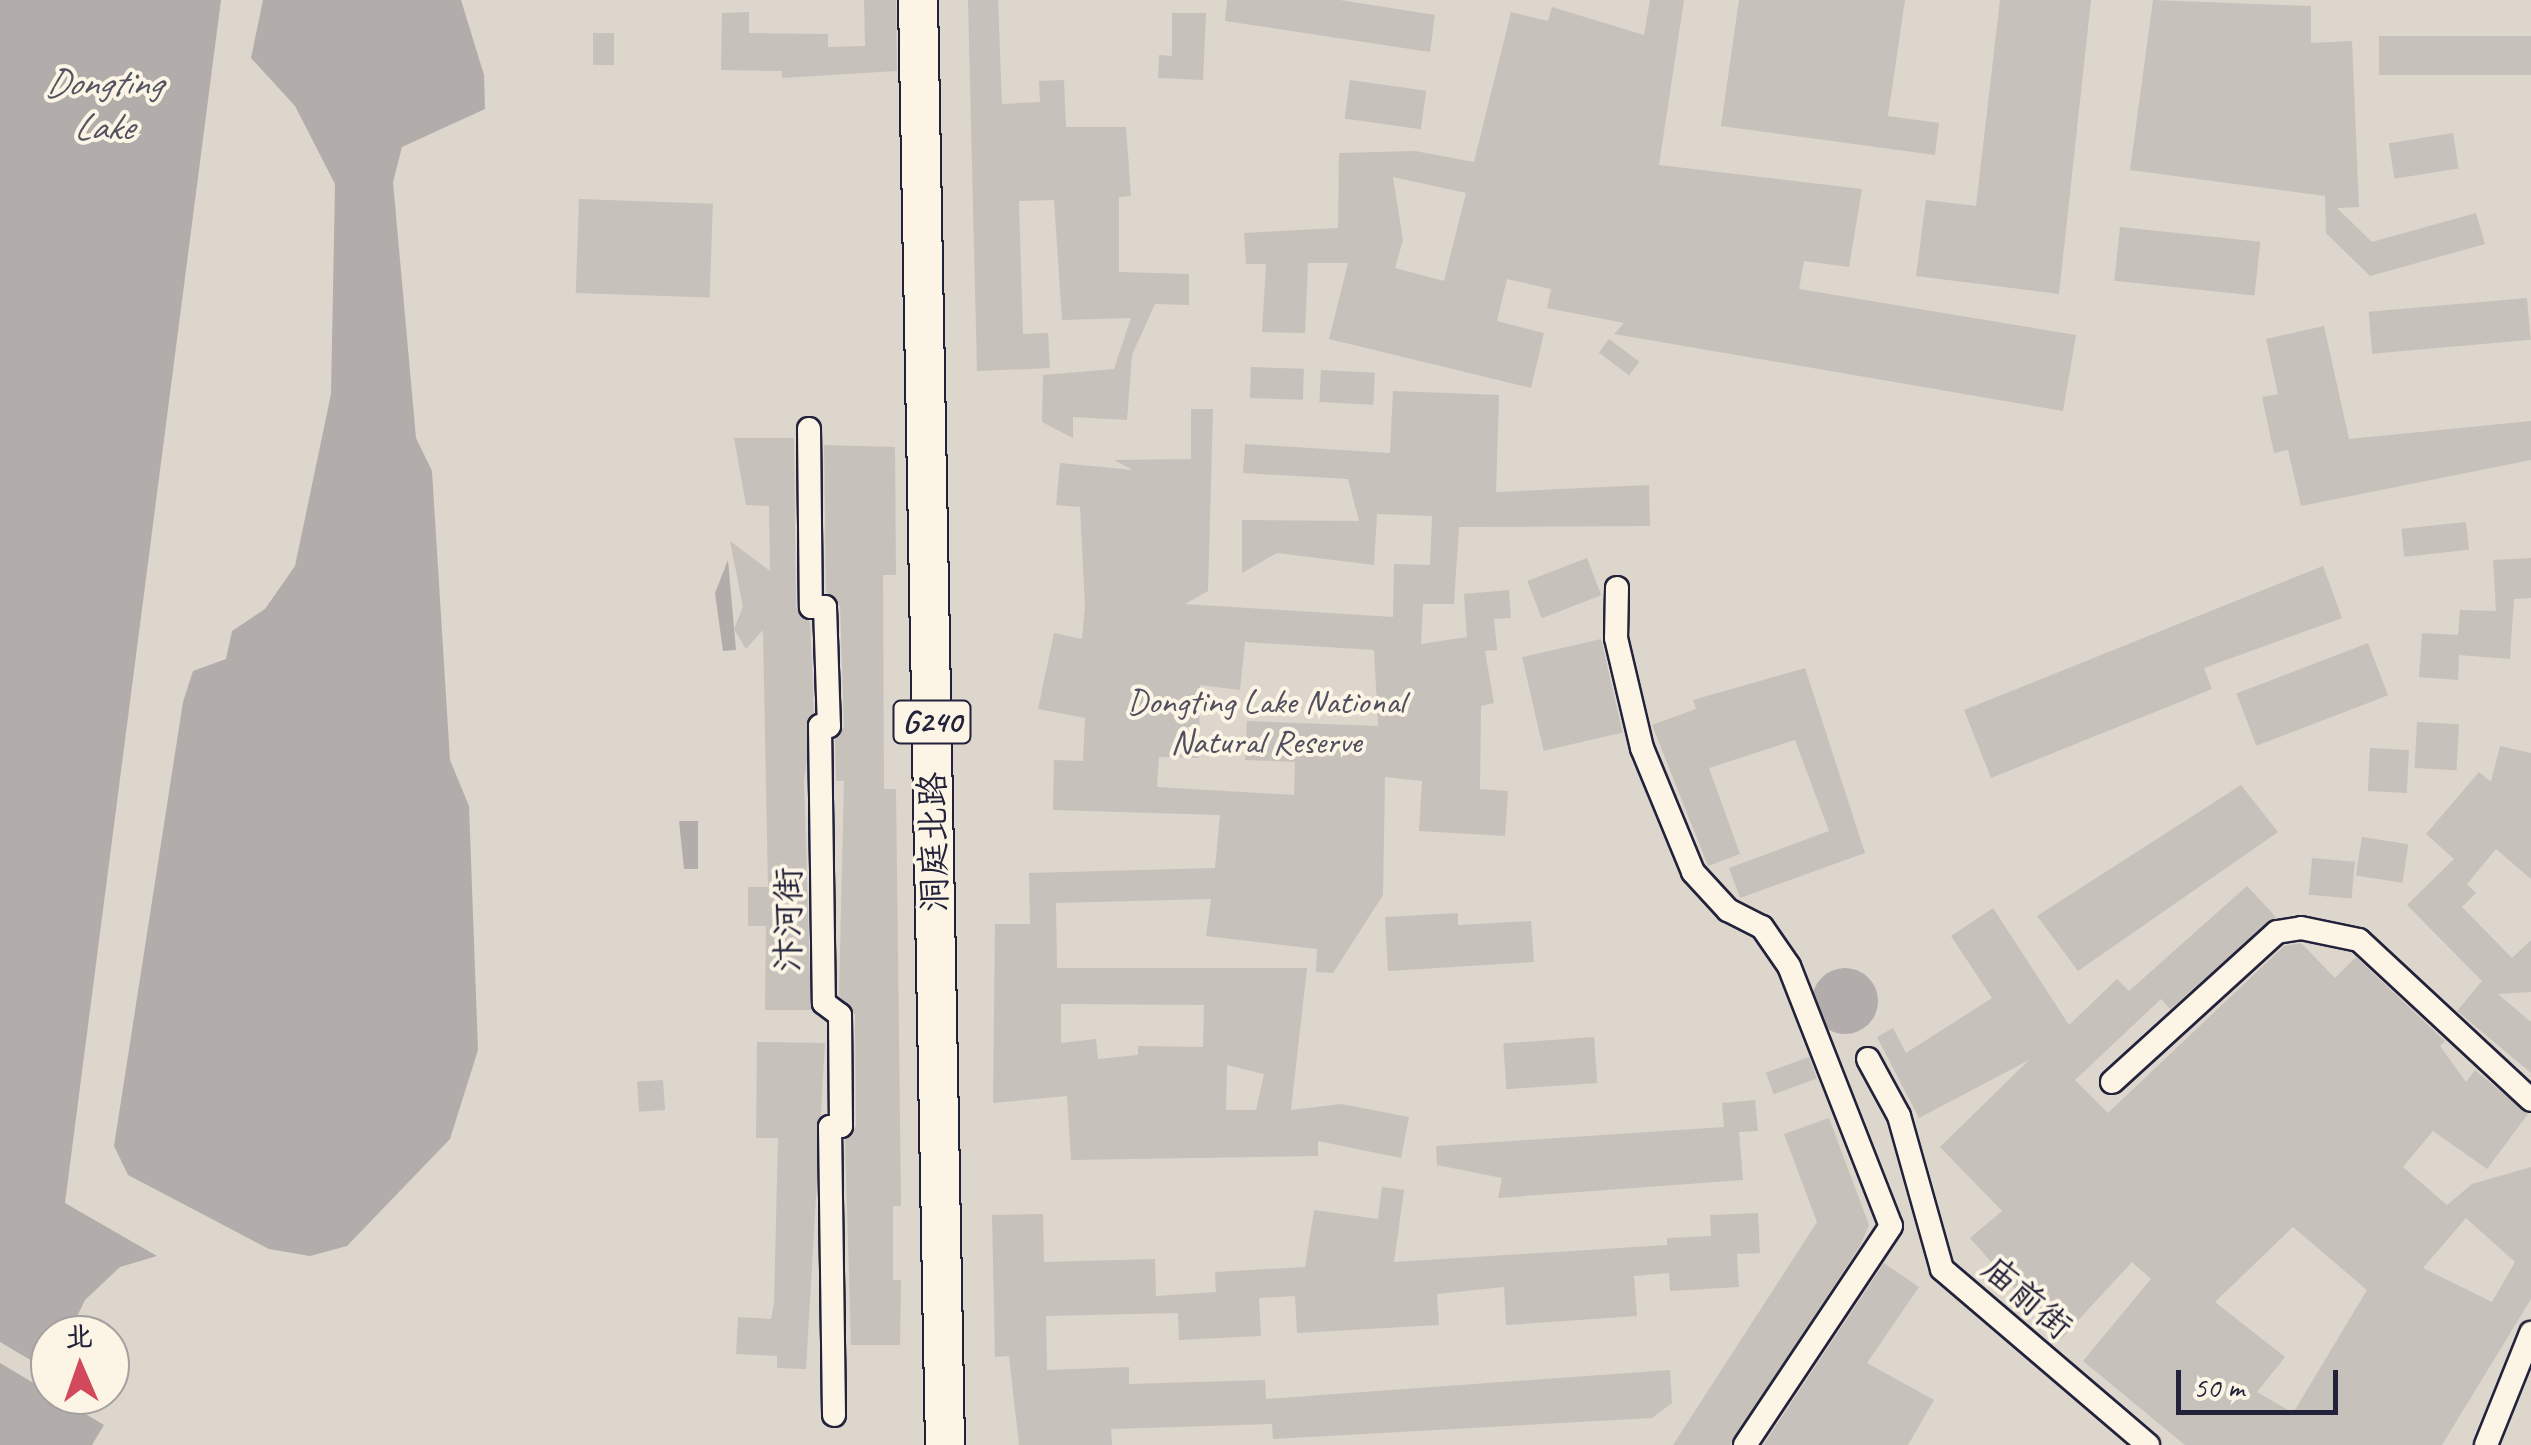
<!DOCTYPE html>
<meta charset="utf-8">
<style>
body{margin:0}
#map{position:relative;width:2531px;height:1445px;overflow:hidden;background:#fcf5e5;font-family:Caveat,"LXGW WenKai TC",sans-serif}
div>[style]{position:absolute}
.green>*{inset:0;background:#dcd6cc}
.water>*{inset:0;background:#b2adab}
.round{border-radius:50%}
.building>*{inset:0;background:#c6c1bb;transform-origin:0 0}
.roads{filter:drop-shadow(2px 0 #22223b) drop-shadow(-2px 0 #22223b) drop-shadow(0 2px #22223b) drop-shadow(0 -2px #22223b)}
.street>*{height:22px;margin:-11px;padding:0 11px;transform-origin:11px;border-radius:11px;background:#fcf5e5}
.primary>*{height:38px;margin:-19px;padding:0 19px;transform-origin:19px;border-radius:19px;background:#fcf5e5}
span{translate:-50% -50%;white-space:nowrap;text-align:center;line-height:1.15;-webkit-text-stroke:8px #fcf5e5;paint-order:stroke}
.shield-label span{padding:2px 8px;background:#fcf5e5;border:2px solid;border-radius:8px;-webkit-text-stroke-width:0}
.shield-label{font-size:32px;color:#22223b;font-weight:700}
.park-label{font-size:35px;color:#504f5f}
.street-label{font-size:35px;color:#22223b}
.water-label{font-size:38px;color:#545362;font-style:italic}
.north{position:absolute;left:30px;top:1315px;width:100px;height:100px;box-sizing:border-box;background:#fcf5e5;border:2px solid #a5a1a1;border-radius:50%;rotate:358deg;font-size:28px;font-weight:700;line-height:40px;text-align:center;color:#22223b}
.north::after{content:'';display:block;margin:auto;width:35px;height:45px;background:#d1495b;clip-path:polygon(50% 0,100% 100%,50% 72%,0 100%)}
.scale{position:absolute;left:2176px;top:1370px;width:162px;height:45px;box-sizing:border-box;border:5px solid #22223b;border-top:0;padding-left:12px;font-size:30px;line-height:35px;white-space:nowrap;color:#22223b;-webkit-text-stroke:8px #fcf5e5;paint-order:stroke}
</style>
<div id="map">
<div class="green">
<div style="clip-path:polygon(evenodd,0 0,2531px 0,2531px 1445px,0 1445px,0 0,50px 1335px,110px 1335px,110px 1395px,50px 1395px,50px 1335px)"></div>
</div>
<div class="water">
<div style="clip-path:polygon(0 0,221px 0,65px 1203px,157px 1256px,120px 1267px,85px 1300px,68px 1335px,50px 1335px,49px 1371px,0 1342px)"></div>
<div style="clip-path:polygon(263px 0,461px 0,484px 75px,485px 109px,402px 147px,393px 182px,416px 438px,432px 471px,450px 760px,469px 806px,478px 1050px,450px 1139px,347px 1246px,310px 1256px,269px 1249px,128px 1175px,114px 1146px,183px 702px,193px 671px,226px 659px,232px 631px,265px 609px,295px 566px,331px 394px,335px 184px,295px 106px,251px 58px)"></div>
<div style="clip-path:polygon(728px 560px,736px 650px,723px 651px,715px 593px)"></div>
<div style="clip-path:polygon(679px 821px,698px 821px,698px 869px,684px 869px)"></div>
<div class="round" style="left:1812px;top:968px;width:66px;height:66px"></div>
<div style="clip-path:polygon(0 1363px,104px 1425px,92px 1445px,0 1445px)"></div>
</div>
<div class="building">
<div style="clip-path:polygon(864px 0,896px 0,897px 71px,782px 78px,782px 71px,721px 70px,722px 13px,749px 12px,749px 33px,828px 34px,828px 47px,865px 46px)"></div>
<div style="clip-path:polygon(968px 0,998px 0,1002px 104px,1040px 102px,1039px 81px,1064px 80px,1066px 127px,1126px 127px,1131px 196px,1119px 197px,1119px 272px,1189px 274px,1189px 305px,1155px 304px,1132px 355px,1127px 420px,1073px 417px,1073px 438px,1042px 422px,1043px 375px,1114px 369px,1131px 318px,1062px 320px,1054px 200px,1019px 201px,1023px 334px,1048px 333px,1050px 368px,977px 371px)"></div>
<div style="clip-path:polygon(1227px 0,1340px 0,1435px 15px,1430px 52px,1225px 21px)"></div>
<div style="clip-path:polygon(evenodd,1650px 0,1684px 0,1659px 165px,1862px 189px,1849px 267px,1804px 261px,1799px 289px,2076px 335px,2063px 411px,1614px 334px,1624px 323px,1547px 308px,1551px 289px,1507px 279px,1497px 321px,1544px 333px,1531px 388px,1329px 339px,1348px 263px,1308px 263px,1305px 333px,1262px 332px,1266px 264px,1246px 264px,1244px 233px,1338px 228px,1339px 153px,1415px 151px,1474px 162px,1511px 12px,1548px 21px,1552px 7px,1644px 35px,1650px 0,1393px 177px,1466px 193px,1444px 281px,1395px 268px,1403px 240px,1393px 177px)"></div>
<div style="clip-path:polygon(1739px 0,1905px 0,1888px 116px,1939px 123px,1935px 155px,1721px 126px)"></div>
<div style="clip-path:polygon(2000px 0,2091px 0,2059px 294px,1916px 276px,1926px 200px,1976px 206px)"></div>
<div style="clip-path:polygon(2153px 0,2311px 6px,2311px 43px,2352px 41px,2359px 207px,2337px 208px,2372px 242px,2476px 213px,2485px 244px,2370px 276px,2326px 233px,2325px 196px,2130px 170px)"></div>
<div style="clip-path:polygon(1172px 13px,1206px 13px,1203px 80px,1158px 78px,1159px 55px,1172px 56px)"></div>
<div style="left:593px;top:33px;width:21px;height:32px"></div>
<div style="left:2531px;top:36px;width:39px;height:152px;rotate:90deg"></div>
<div style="left:1350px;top:80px;width:77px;height:39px;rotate:8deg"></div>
<div style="left:2453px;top:133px;width:36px;height:65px;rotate:81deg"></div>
<div style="left:579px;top:199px;width:134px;height:94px;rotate:2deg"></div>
<div style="left:2120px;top:227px;width:141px;height:54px;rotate:6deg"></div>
<div style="left:2527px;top:298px;width:42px;height:159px;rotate:85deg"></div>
<div style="clip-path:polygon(2324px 326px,2349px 439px,2531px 421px,2531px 460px,2301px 506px,2288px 450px,2274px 453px,2262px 397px,2278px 394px,2266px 339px)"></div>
<div style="left:1609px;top:339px;width:38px;height:17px;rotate:37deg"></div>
<div style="left:1251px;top:367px;width:53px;height:31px;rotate:2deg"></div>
<div style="left:1321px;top:370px;width:54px;height:32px;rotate:3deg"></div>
<div style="clip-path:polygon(evenodd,1393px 391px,1499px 395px,1496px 492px,1649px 485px,1650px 526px,1459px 527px,1454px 604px,1423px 604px,1421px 644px,1467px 637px,1464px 594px,1509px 590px,1511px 618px,1494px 619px,1497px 650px,1485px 651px,1494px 703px,1481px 706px,1480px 789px,1508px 791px,1505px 836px,1419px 831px,1422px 781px,1385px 777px,1383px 895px,1333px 973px,1316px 972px,1317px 949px,1206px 936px,1211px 899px,1056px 903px,1057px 968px,1307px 968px,1291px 1110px,1341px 1104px,1409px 1117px,1401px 1158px,1318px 1141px,1318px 1156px,1071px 1160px,1067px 1096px,993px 1103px,995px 924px,1030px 924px,1029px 873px,1215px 868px,1220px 815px,1053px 810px,1054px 760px,1083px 761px,1085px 718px,1038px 709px,1054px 633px,1082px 639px,1085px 606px,1080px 507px,1056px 505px,1060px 463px,1133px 470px,1114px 460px,1191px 459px,1191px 409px,1213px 409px,1208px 591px,1185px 604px,1393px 617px,1394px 564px,1430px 565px,1432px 516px,1377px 514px,1374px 565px,1277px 553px,1242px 573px,1242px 520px,1359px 521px,1348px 479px,1243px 473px,1245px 444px,1390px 453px,1393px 391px,1245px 642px,1374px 650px,1378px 726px,1247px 721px,1245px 760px,1295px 762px,1294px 795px,1157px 787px,1159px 757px,1199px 758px,1200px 685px,1240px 690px,1245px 642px,1393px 391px,1061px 1004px,1204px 1005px,1203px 1047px,1138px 1046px,1138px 1055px,1098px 1059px,1096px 1039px,1061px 1043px,1061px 1004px,1393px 391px,1227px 1065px,1264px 1074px,1256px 1110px,1226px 1110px,1227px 1065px)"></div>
<div style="clip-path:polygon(734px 438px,794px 438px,796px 607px,810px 622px,814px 713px,804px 781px,811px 1010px,765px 1010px,766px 926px,748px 926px,748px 887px,768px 887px,763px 630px,746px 649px,734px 629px,743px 607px,730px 541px,770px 571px,769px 506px,746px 505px)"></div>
<div style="clip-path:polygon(824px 445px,895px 447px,896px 575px,883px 575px,884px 789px,896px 789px,901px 1206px,893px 1206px,893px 1280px,901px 1280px,900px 1345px,851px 1345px,845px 1140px,856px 1126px,855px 1015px,839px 995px,844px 781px,836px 781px,835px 739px,844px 726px,840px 606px,826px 592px)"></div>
<div style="left:2466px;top:522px;width:28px;height:65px;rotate:84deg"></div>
<div style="left:1587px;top:558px;width:40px;height:64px;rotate:69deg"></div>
<div style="clip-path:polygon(2531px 558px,2531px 598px,2514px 599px,2510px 659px,2459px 655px,2458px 680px,2419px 677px,2422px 633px,2458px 635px,2460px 610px,2496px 611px,2493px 560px)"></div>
<div style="clip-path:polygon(2323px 566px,2342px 618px,2204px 668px,2212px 689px,1991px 778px,1964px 710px)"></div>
<div style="left:1601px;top:639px;width:96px;height:81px;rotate:77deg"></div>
<div style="left:2368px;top:643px;width:56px;height:141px;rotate:69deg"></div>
<div style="clip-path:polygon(1805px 668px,1865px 853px,1740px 898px,1729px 868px,1829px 831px,1795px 740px,1709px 768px,1740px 854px,1708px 866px,1652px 725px,1696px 709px,1693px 700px)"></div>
<div style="left:2417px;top:722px;width:42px;height:46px;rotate:3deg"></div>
<div style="clip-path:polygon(2500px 746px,2531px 753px,2531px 879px,2496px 849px,2467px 884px,2476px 893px,2462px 907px,2512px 958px,2531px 940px,2531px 992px,2498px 994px,2531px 1022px,2531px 1073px,2457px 1011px,2482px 981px,2407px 905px,2454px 859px,2426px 834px,2479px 772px,2491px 782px)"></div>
<div style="left:2370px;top:748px;width:39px;height:43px;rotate:3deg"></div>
<div style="clip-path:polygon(2241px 785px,2278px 832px,2078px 971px,2037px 916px)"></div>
<div style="left:2362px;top:837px;width:47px;height:39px;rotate:9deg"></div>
<div style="left:2312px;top:858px;width:43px;height:37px;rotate:5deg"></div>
<div style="clip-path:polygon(evenodd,2247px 886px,2276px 917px,2170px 1009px,2161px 999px,2075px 1080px,2108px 1113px,2284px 946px,2301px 943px,2335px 978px,2356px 957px,2445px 1041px,2440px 1046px,2466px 1082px,2475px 1070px,2528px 1114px,2487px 1169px,2433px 1131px,2403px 1167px,2447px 1205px,2472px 1184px,2531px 1167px,2531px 1299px,2442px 1445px,2185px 1445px,2083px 1361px,2151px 1279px,2132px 1262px,2060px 1340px,1970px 1238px,2002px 1211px,1940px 1147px,2029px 1060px,1919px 1118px,1877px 1037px,1893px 1028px,1906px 1053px,1992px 998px,1951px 936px,1993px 908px,2069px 1025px,2117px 979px,2129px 991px,2247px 886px,2466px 1218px,2515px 1262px,2492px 1302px,2423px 1268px,2466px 1218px,2247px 886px,2293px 1227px,2367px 1290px,2293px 1413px,2257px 1392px,2285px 1357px,2215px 1302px,2293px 1227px)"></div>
<div style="clip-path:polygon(1458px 913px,1458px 925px,1531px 921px,1534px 962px,1388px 971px,1385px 917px)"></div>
<div style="left:1594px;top:1037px;width:46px;height:91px;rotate:86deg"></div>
<div style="clip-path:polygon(757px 1042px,825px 1043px,806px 1369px,777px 1368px,777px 1356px,736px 1354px,738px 1317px,771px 1319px,774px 1303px,778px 1138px,756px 1138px)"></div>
<div style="left:1809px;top:1057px;width:23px;height:46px;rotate:70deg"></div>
<div style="left:663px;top:1080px;width:30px;height:26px;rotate:86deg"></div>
<div style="clip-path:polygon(1755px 1100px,1758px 1131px,1739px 1132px,1743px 1180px,1498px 1198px,1502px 1178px,1437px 1165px,1436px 1146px,1724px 1127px,1722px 1103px)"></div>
<div style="clip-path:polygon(1829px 1118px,1869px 1225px,1860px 1246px,1730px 1445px,1673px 1445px,1817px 1222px,1784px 1134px)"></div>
<div style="clip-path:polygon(1382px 1187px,1404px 1190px,1394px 1262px,1667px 1245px,1667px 1238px,1711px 1236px,1710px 1215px,1758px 1213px,1760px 1253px,1737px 1254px,1739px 1287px,1670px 1291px,1669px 1273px,1634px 1276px,1637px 1316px,1506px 1325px,1504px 1287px,1437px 1294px,1439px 1325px,1297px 1333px,1295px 1296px,1259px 1298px,1261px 1336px,1179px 1340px,1178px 1313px,1046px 1316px,1047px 1370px,1129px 1367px,1129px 1384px,1265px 1380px,1266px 1399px,1670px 1370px,1672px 1403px,1652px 1418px,1273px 1439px,1272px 1424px,1111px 1429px,1112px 1445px,1019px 1445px,1009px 1356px,995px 1357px,992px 1215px,1043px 1214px,1044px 1262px,1155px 1259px,1156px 1296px,1216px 1292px,1215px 1272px,1305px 1267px,1314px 1210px,1378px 1219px)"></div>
<div style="clip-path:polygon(1884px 1263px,1919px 1287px,1867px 1363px,1934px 1400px,1908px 1445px,1763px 1445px)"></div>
</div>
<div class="roads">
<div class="street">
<div style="left:809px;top:429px;width:178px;rotate:89.4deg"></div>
<div style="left:811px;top:607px;width:14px"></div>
<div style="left:825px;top:607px;width:119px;rotate:88.1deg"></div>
<div style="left:829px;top:726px;width:9px;rotate:180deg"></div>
<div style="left:820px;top:726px;width:277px;rotate:89.2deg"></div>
<div style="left:824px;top:1003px;width:20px;rotate:37deg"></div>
<div style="left:840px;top:1015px;width:111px;rotate:89.5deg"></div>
<div style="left:841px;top:1126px;width:11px;rotate:175deg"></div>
<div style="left:830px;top:1127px;width:288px;rotate:89.2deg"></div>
<div style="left:1617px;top:588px;width:50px;rotate:91.1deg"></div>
<div style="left:1616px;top:638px;width:113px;rotate:76.7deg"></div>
<div style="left:1642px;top:748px;width:134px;rotate:67.6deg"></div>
<div style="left:1693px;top:872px;width:52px;rotate:47.4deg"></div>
<div style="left:1728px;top:910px;width:38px;rotate:27deg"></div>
<div style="left:1762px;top:927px;width:47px;rotate:55.3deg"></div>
<div style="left:1789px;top:966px;width:279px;rotate:68.6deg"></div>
<div style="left:1891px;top:1226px;width:263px;rotate:123.7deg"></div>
<div style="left:1868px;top:1059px;width:65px;rotate:61.5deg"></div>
<div style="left:1899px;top:1116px;width:159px;rotate:74.3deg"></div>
<div style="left:1942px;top:1269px;width:271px;rotate:40.5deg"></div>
<div style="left:2112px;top:1082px;width:223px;rotate:-42.3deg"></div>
<div style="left:2277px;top:932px;width:24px;rotate:-9deg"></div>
<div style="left:2301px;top:928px;width:59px;rotate:11.7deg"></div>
<div style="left:2359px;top:940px;width:235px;rotate:42.9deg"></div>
<div style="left:2486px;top:1445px;width:121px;rotate:-68.1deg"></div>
</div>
<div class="primary">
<div style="left:918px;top:0;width:1445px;rotate:88.93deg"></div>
</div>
</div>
<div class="shield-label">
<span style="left:932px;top:722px">G240</span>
</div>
<div class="park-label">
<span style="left:1266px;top:722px">Dongting Lake National<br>Natural Reserve</span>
</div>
<div class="street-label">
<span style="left:934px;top:842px;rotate:-91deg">洞庭北路</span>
<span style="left:789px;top:920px;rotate:-90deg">汴河街</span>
<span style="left:2027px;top:1298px;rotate:41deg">庙前街</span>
</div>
<div class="water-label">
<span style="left:103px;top:105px">Dongting<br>Lake</span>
</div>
<div class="north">北</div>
<div class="scale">50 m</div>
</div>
